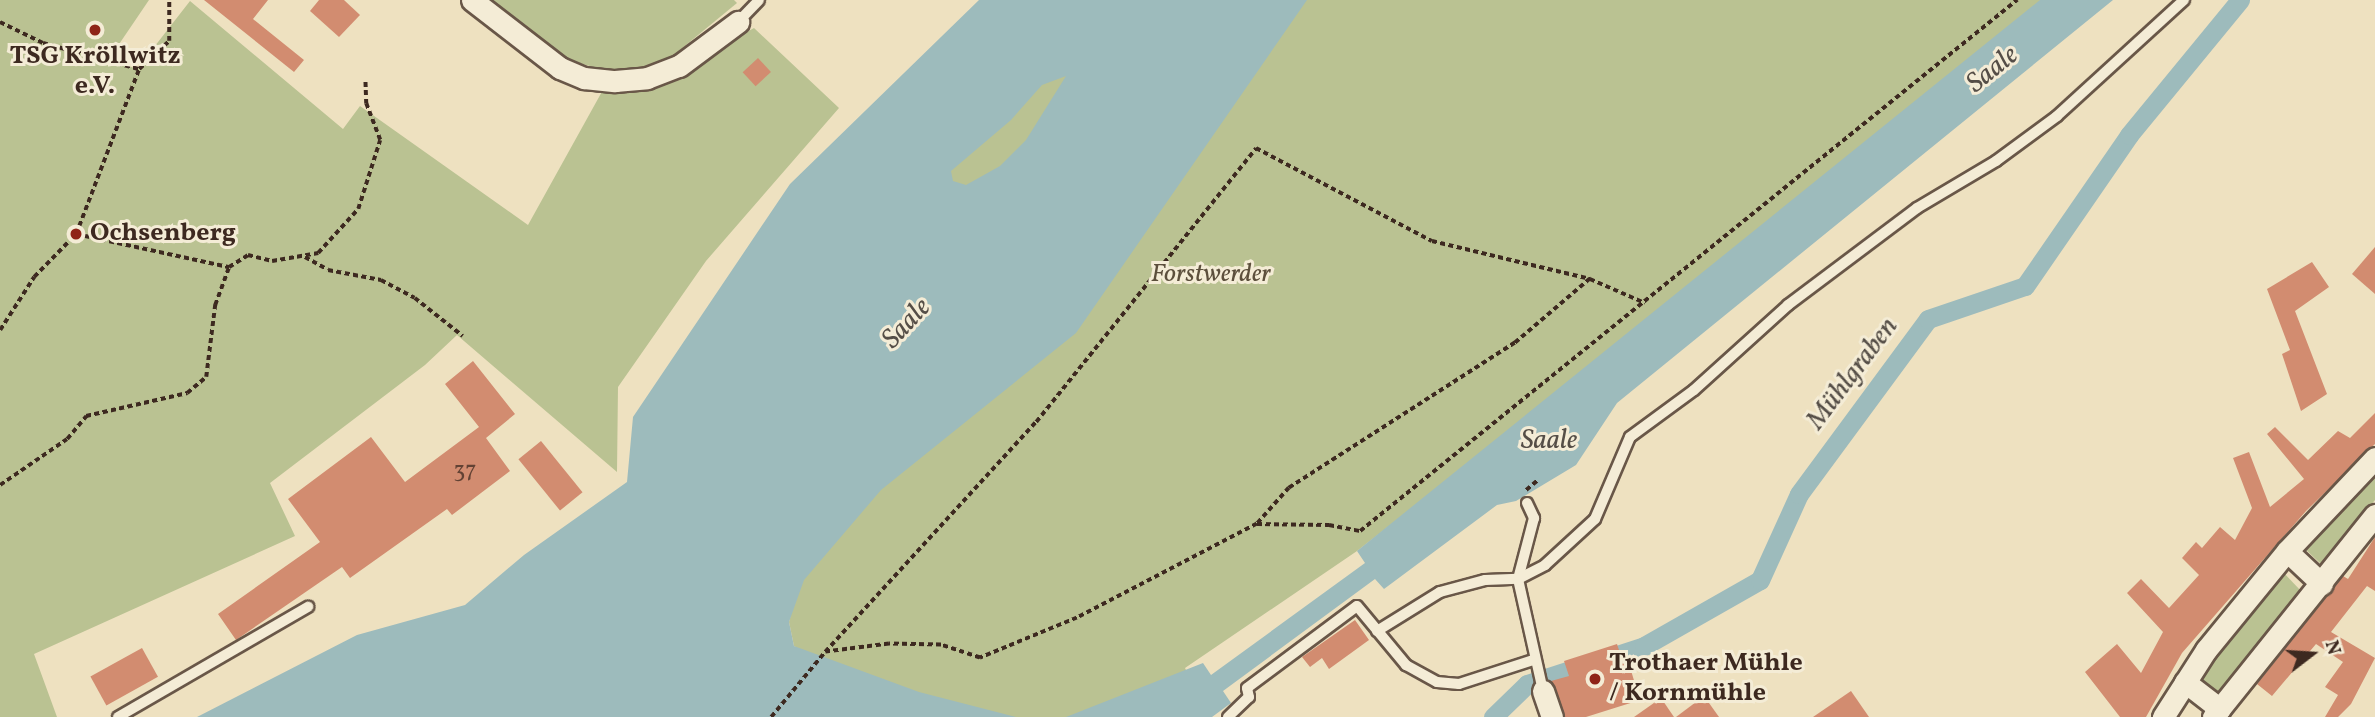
<!DOCTYPE html>
<meta charset="utf-8">
<style>
body{margin:0}
#map{position:relative;width:2375px;height:717px;overflow:hidden;background:#eee1c0;font-family:Vollkorn,serif}
div>[style]{position:absolute}
.green>*{inset:0;background:#bac292}
.water>*{inset:0;background:#9dbbbc}
.canal>*{height:19px;margin:-9.5px;padding:0 9.5px;transform-origin:9.5px;border-radius:9.5px;background:#9dbbbc}
.building>*{inset:0;background:#d28c70;transform-origin:0 0}
.path>*{height:3.5px;margin-top:-1.75px;transform-origin:0;background:repeating-linear-gradient(90deg,#3d2920 0 5px,transparent 0 8.5px)}
.roads{filter:drop-shadow(2px 0 #695748) drop-shadow(-2px 0 #695748) drop-shadow(0 2px #695748) drop-shadow(0 -2px #695748)}
.lane>*{height:10px;margin:-5px;padding:0 5px;transform-origin:5px;border-radius:5px;background:#f4ecd6}
.street>*{height:21px;margin:-10.5px;padding:0 10.5px;transform-origin:10.5px;border-radius:10.5px;background:#f4ecd6}
.dots>*{width:19px;height:19px;translate:-50% -50%;box-sizing:border-box;border:4px solid #f4ecd6;border-radius:50%}
span{translate:-50% -50%;white-space:nowrap;text-align:center;line-height:1.15;-webkit-text-stroke:6px #f4ecd6;paint-order:stroke}
.number-label{font-size:23px;color:#624234}
.number-label span{-webkit-text-stroke-width:0}
.poi-label{font-size:26px;color:#3d2920;font-weight:700}
.left{translate:0 -50%;text-align:left}
.park-label{font-size:26px;color:#5c4f3c;font-style:italic}
.water-label{font-size:28px;color:#554e47;font-style:italic}
.north{position:absolute;left:2277px;top:619px;width:70px;height:70px;-webkit-text-stroke:5px #f4ecd6;paint-order:stroke;rotate:73deg;font-size:19px;font-weight:700;line-height:28px;text-align:center;color:#3d2920}
.north::after{content:'';display:block;margin:auto;width:24px;height:32px;background:#3d2920;clip-path:polygon(50% 0,100% 100%,50% 72%,0 100%)}
</style>
<div id="map">
<div class="green">
<div style="clip-path:polygon(0 0,149px 0,109px 59px,137px 69px,190px 1px,343px 129px,360px 106px,528px 225px,604px 88px,650px 85px,754px 28px,839px 108px,706px 261px,618px 387px,617px 472px,457px 335px,425px 365px,270px 483px,295px 536px,34px 654px,57px 717px,0 717px)"></div>
<div style="clip-path:polygon(491px 0,734px 0,737px 3px,658px 68px,620px 75px,566px 59px)"></div>
<div style="clip-path:polygon(1141px 0,2062px 0,1357px 551px,1185px 668px,1192px 682px,1089px 717px,992px 717px,966px 712px,806px 653px,794px 646px,789px 622px,898px 200px)"></div>
<div style="clip-path:polygon(2375px 468px,2375px 500px,2321px 564px,2303px 547px)"></div>
<div style="clip-path:polygon(2283px 572px,2302px 592px,2216px 695px,2195px 681px,2215px 649px)"></div>
</div>
<div class="water">
<div style="clip-path:polygon(evenodd,979px 0,1307px 0,1076px 333px,881px 490px,804px 580px,789px 622px,794px 646px,919px 692px,1016px 717px,197px 717px,357px 635px,465px 605px,524px 555px,627px 482px,633px 417px,790px 184px,979px 0,1066px 76px,1026px 140px,1000px 166px,966px 185px,953px 181px,951px 171px,1011px 120px,1042px 85px,1066px 76px)"></div>
<div style="clip-path:polygon(2040px 0,2113px 0,1617px 403px,1576px 465px,1516px 501px,1497px 505px,1384px 589px,1375px 579px,1223px 691px,1231px 703px,1212px 717px,1066px 717px,1203px 663px,1211px 675px,1365px 563px,1357px 551px)"></div>
</div>
<div class="canal">
<div style="left:1620px;top:654px;width:25px;rotate:-18deg"></div>
<div style="left:1644px;top:646px;width:133px;rotate:-29.6deg"></div>
<div style="left:1760px;top:580px;width:94px;rotate:-65.6deg"></div>
<div style="left:1799px;top:494px;width:217px;rotate:-53.6deg"></div>
<div style="left:1928px;top:319px;width:102px;rotate:-18.8deg"></div>
<div style="left:2025px;top:286px;width:183px;rotate:-55.4deg"></div>
<div style="left:2129px;top:135px;width:175px;rotate:-50.6deg"></div>
<div style="left:1493px;top:717px;width:47px;rotate:-44.1deg"></div>
<div style="left:1527px;top:684px;width:42px;rotate:-18deg"></div>
</div>
<div class="building">
<div style="clip-path:polygon(204px 0,268px 0,253px 19px,304px 60px,294px 72px)"></div>
<div style="clip-path:polygon(319px 0,344px 0,360px 15px,339px 37px,310px 11px)"></div>
<div style="left:758px;top:58px;width:19px;height:21px;rotate:47deg"></div>
<div style="clip-path:polygon(2375px 247px,2375px 294px,2352px 274px)"></div>
<div style="clip-path:polygon(2312px 262px,2329px 287px,2295px 311px,2327px 394px,2301px 411px,2282px 354px,2290px 350px,2267px 289px)"></div>
<div style="clip-path:polygon(473px 361px,515px 414px,486px 438px,510px 471px,452px 515px,447px 509px,350px 578px,342px 567px,236px 640px,218px 614px,320px 542px,288px 499px,371px 437px,405px 482px,479px 427px,445px 384px)"></div>
<div style="clip-path:polygon(2375px 413px,2375px 444px,2306px 511px,2182px 653px,2146px 717px,2120px 717px,2085px 672px,2117px 644px,2141px 673px,2163px 632px,2127px 593px,2141px 579px,2169px 608px,2199px 575px,2182px 558px,2196px 542px,2202px 548px,2220px 527px,2235px 540px,2252px 508px,2233px 458px,2249px 452px,2270px 507px,2304px 479px,2267px 434px,2275px 427px,2308px 460px,2338px 431px,2350px 438px)"></div>
<div style="left:541px;top:441px;width:66px;height:29px;rotate:51deg"></div>
<div style="clip-path:polygon(2375px 537px,2375px 591px,2367px 586px,2331px 632px,2375px 658px,2351px 704px,2338px 717px,2325px 717px,2338px 695px,2325px 687px,2343px 662px,2316px 644px,2272px 696px,2257px 684px,2343px 576px,2348px 579px)"></div>
<div style="clip-path:polygon(1355px 620px,1369px 640px,1329px 669px,1322px 658px,1310px 667px,1302px 657px)"></div>
<div style="clip-path:polygon(1617px 644px,1624px 665px,1629px 664px,1640px 700px,1586px 717px,1565px 717px,1551px 681px,1569px 676px,1564px 661px)"></div>
<div style="left:142px;top:648px;width:33px;height:59px;rotate:61deg"></div>
<div style="clip-path:polygon(1851px 691px,1869px 717px,1813px 717px)"></div>
<div style="clip-path:polygon(1704px 696px,1719px 717px,1676px 717px)"></div>
<div style="clip-path:polygon(1661px 698px,1674px 717px,1634px 717px)"></div>
</div>
<div class="path">
<div style="left:0;top:22px;width:48px;rotate:26deg"></div>
<div style="left:43px;top:43px;width:99px;rotate:15.2deg"></div>
<div style="left:1256px;top:148px;width:199px;rotate:27.9deg"></div>
<div style="left:1432px;top:241px;width:163px;rotate:13.5deg"></div>
<div style="left:1590px;top:279px;width:99px;rotate:139.5deg"></div>
<div style="left:1515px;top:343px;width:269px;rotate:147.3deg"></div>
<div style="left:1289px;top:488px;width:48px;rotate:131.6deg"></div>
<div style="left:1257px;top:524px;width:203px;rotate:152.4deg"></div>
<div style="left:1077px;top:618px;width:105px;rotate:157.6deg"></div>
<div style="left:980px;top:658px;width:41px;rotate:-161.6deg"></div>
<div style="left:941px;top:645px;width:52px;rotate:-178.9deg"></div>
<div style="left:889px;top:644px;width:64px;rotate:172.9deg"></div>
<div style="left:825px;top:652px;width:312px;rotate:-47.5deg"></div>
<div style="left:1036px;top:422px;width:351px;rotate:-51.2deg"></div>
<div style="left:76px;top:234px;width:157px;rotate:12.2deg"></div>
<div style="left:229px;top:267px;width:22px;rotate:-32deg"></div>
<div style="left:248px;top:255px;width:25px;rotate:14deg"></div>
<div style="left:272px;top:261px;width:47px;rotate:-9.9deg"></div>
<div style="left:318px;top:253px;width:59px;rotate:-47.7deg"></div>
<div style="left:358px;top:209px;width:72px;rotate:-72.3deg"></div>
<div style="left:380px;top:140px;width:39px;rotate:-111deg"></div>
<div style="left:366px;top:104px;width:25px;rotate:-92deg"></div>
<div style="left:305px;top:257px;width:26px;rotate:29deg"></div>
<div style="left:328px;top:270px;width:54px;rotate:10.7deg"></div>
<div style="left:381px;top:280px;width:38px;rotate:28deg"></div>
<div style="left:415px;top:298px;width:61px;rotate:38.4deg"></div>
<div style="left:1590px;top:279px;width:60px;rotate:23.6deg"></div>
<div style="left:0;top:330px;width:63px;rotate:-57.3deg"></div>
<div style="left:34px;top:277px;width:60px;rotate:-45.7deg"></div>
<div style="left:76px;top:234px;width:177px;rotate:-69.1deg"></div>
<div style="left:139px;top:69px;width:41px;rotate:-43deg"></div>
<div style="left:169px;top:41px;width:41px;rotate:-90deg"></div>
<div style="left:0;top:485px;width:81px;rotate:-34.5deg"></div>
<div style="left:67px;top:439px;width:30px;rotate:-50deg"></div>
<div style="left:86px;top:416px;width:104px;rotate:-12.8deg"></div>
<div style="left:187px;top:393px;width:25px;rotate:-40deg"></div>
<div style="left:206px;top:377px;width:73px;rotate:-82.9deg"></div>
<div style="left:215px;top:305px;width:40px;rotate:-69.8deg"></div>
<div style="left:1526px;top:490px;width:16px;rotate:-40deg"></div>
<div style="left:1257px;top:524px;width:72px;rotate:0.8deg"></div>
<div style="left:1329px;top:525px;width:32px;rotate:11deg"></div>
<div style="left:1360px;top:531px;width:845px;rotate:-38.95deg"></div>
<div style="left:771px;top:717px;width:85px;rotate:-50.3deg"></div>
</div>
<div class="roads">
<div class="lane">
<div style="left:738px;top:22px;width:30px;rotate:-46deg"></div>
<div style="left:1527px;top:503px;width:17px;rotate:65deg"></div>
<div style="left:1534px;top:518px;width:63px;rotate:104.7deg"></div>
<div style="left:1518px;top:579px;width:115px;rotate:77.4deg"></div>
<div style="left:1377px;top:631px;width:74px;rotate:-31.8deg"></div>
<div style="left:1440px;top:592px;width:47px;rotate:-14.9deg"></div>
<div style="left:1485px;top:580px;width:33px;rotate:-2deg"></div>
<div style="left:1518px;top:579px;width:30px;rotate:-27deg"></div>
<div style="left:1545px;top:565px;width:68px;rotate:-42.6deg"></div>
<div style="left:1595px;top:519px;width:89px;rotate:-66.9deg"></div>
<div style="left:1630px;top:437px;width:79px;rotate:-36.3deg"></div>
<div style="left:1694px;top:390px;width:127px;rotate:-42.1deg"></div>
<div style="left:1788px;top:305px;width:161px;rotate:-36.9deg"></div>
<div style="left:1917px;top:208px;width:92px;rotate:-30.7deg"></div>
<div style="left:1996px;top:161px;width:76px;rotate:-36.4deg"></div>
<div style="left:2057px;top:116px;width:172px;rotate:-42.4deg"></div>
<div style="left:118px;top:717px;width:220px;rotate:-30.1deg"></div>
<div style="left:1228px;top:717px;width:29px;rotate:-44deg"></div>
<div style="left:1249px;top:697px;width:9px;rotate:-103deg"></div>
<div style="left:1247px;top:688px;width:137px;rotate:-36.7deg"></div>
<div style="left:1357px;top:606px;width:77px;rotate:50.3deg"></div>
<div style="left:1406px;top:665px;width:35px;rotate:29deg"></div>
<div style="left:1437px;top:682px;width:22px;rotate:5deg"></div>
<div style="left:1459px;top:684px;width:78px;rotate:-18deg"></div>
</div>
<div class="street">
<div style="left:472px;top:0;width:111px;rotate:37.7deg"></div>
<div style="left:560px;top:68px;width:26px;rotate:23deg"></div>
<div style="left:584px;top:78px;width:31px;rotate:6deg"></div>
<div style="left:615px;top:81px;width:32px;rotate:-5deg"></div>
<div style="left:647px;top:78px;width:34px;rotate:-21deg"></div>
<div style="left:679px;top:66px;width:74px;rotate:-36.7deg"></div>
<div style="left:2287px;top:551px;width:48px;rotate:43.3deg"></div>
<div style="left:2185px;top:682px;width:44px;rotate:37.6deg"></div>
<div style="left:1543px;top:691px;width:28px;rotate:71deg"></div>
<div style="left:2163px;top:717px;width:80px;rotate:-57.3deg"></div>
<div style="left:2206px;top:650px;width:128px;rotate:-50.7deg"></div>
<div style="left:2287px;top:551px;width:128px;rotate:-46.6deg"></div>
<div style="left:2213px;top:717px;width:259px;rotate:-51.3deg"></div>
</div>
</div>
<div class="dots">
<div style="left:95px;top:30px;background:#8f2418"></div>
<div style="left:76px;top:234px;background:#8f2418"></div>
<div style="left:1595px;top:679px;background:#8f2418"></div>
</div>
<div class="number-label">
<span style="left:465px;top:471px">37</span>
</div>
<div class="poi-label">
<span style="left:95px;top:72px">TSG Kröllwitz<br>e.V.</span>
<span class="left" style="left:90px;top:234px">Ochsenberg</span>
<span class="left" style="left:1609px;top:679px">Trothaer Mühle<br>/ Kornmühle</span>
</div>
<div class="park-label">
<span style="left:1211px;top:275px">Forstwerder</span>
</div>
<div class="water-label">
<span style="left:1993px;top:70px;rotate:-39deg">Saale</span>
<span style="left:907px;top:324px;rotate:-47deg">Saale</span>
<span style="left:1853px;top:374px;rotate:-53deg">Mühlgraben</span>
<span style="left:1549px;top:441px">Saale</span>
</div>
<div class="north">N</div>
</div>
